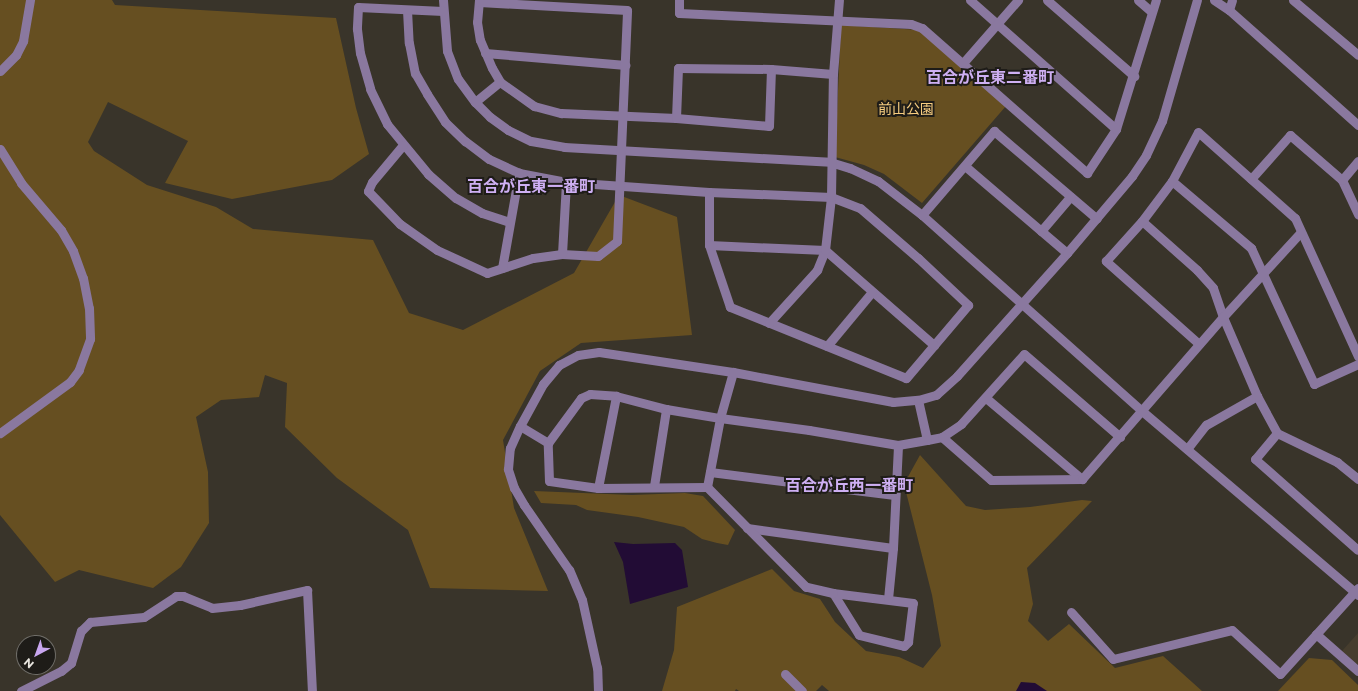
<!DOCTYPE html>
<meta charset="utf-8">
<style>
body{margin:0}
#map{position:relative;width:1358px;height:691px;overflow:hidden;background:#39342a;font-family:Montserrat,"Noto Sans JP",sans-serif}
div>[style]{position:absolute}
.built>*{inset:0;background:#463d2e}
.green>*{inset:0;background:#664f21}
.water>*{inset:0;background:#220c35}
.minor>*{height:9px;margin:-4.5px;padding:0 4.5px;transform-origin:4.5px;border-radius:4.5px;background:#8a789f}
span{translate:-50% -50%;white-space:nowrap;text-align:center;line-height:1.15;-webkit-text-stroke:4px #1e1c18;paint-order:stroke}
.park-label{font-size:14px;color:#f7cd80}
.quarter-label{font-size:16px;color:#ceaff3;font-weight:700}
.north{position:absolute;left:16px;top:635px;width:40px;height:40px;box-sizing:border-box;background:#1e1c18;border:1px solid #6f6d68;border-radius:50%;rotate:221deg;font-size:11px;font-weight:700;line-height:16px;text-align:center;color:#e9e6e0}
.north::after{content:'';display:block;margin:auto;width:14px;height:18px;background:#c8a6ef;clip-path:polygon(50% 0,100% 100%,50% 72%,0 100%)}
</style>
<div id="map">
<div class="built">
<div style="clip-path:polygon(1358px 633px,1358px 665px,1342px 651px)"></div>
</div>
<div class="green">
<div style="clip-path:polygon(0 0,112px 0,115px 5px,336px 18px,356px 108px,369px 154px,332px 180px,232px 199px,165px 183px,188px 141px,108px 102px,88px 142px,94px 151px,147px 185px,216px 207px,253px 229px,373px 240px,409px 313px,463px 330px,574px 273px,619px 195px,677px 217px,692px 335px,581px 343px,540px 371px,503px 440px,514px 508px,548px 591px,430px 588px,408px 530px,337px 478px,285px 427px,287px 383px,265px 375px,259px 397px,221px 400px,196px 417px,208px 472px,209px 523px,181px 567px,153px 588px,79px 570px,55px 582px,0 515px)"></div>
<div style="clip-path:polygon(841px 25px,920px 30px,1006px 106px,922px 203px,884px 174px,864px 165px,835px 157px)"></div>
<div style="clip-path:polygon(920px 455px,966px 506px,985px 510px,1030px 507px,1082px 500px,1092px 501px,1027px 568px,1033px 604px,1028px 621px,1048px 641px,1069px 624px,1115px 668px,1163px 656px,1202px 691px,829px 691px,822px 685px,816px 691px,739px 691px,736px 689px,735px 691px,662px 691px,674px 650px,677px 607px,772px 569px,794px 591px,820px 599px,835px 622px,866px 651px,899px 657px,923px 668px,941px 646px,932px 595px,904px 484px)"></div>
<div style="clip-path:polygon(534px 491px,632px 495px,685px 493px,703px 496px,735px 530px,728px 545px,717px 543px,702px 539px,684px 527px,638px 517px,587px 510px,576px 505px,541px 503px)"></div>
<div style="clip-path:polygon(1309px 658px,1332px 660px,1358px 685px,1358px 691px,1278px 691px)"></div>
</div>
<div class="water">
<div style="clip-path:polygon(614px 542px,633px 544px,675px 543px,682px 550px,688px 587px,630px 604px,623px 562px)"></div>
<div style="clip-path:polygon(1021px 682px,1035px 683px,1047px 691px,1016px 691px)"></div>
</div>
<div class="minor">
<div style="left:443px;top:0;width:51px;rotate:85.5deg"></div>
<div style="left:447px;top:51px;width:30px;rotate:69deg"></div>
<div style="left:458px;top:79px;width:29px;rotate:54deg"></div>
<div style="left:475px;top:102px;width:21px;rotate:45deg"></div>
<div style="left:490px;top:117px;width:22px;rotate:36deg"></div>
<div style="left:508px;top:130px;width:25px;rotate:26deg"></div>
<div style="left:531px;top:141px;width:34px;rotate:10deg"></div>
<div style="left:564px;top:147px;width:266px;rotate:3.2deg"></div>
<div style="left:830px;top:162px;width:21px;rotate:17deg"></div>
<div style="left:850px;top:168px;width:31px;rotate:25deg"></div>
<div style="left:878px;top:181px;width:56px;rotate:37.7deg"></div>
<div style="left:922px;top:215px;width:295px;rotate:41.7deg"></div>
<div style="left:1142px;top:411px;width:284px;rotate:40.4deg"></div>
<div style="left:479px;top:0;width:22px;rotate:95deg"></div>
<div style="left:477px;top:22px;width:18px;rotate:81deg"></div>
<div style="left:480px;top:40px;width:30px;rotate:67deg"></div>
<div style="left:492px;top:68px;width:16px;rotate:60deg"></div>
<div style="left:500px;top:82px;width:42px;rotate:35.2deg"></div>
<div style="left:534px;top:106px;width:28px;rotate:15deg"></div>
<div style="left:561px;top:113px;width:115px;rotate:2.5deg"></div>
<div style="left:676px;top:118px;width:93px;rotate:4.9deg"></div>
<div style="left:769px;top:126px;width:57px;rotate:-88deg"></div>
<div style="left:679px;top:0;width:13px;rotate:90deg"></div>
<div style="left:679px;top:13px;width:232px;rotate:2.7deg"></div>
<div style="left:911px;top:24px;width:12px;rotate:20deg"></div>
<div style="left:922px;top:28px;width:220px;rotate:41.3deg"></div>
<div style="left:1087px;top:173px;width:53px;rotate:-56.6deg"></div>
<div style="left:1116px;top:129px;width:135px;rotate:-72.8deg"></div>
<div style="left:970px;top:0;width:195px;rotate:41.5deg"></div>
<div style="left:1047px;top:0;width:116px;rotate:41.1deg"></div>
<div style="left:1138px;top:0;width:18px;rotate:41deg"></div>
<div style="left:1214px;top:0;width:18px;rotate:34deg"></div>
<div style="left:1229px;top:10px;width:173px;rotate:41.7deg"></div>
<div style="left:1293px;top:0;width:85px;rotate:40.2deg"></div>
<div style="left:407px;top:10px;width:33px;rotate:87deg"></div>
<div style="left:409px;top:43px;width:31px;rotate:79deg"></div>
<div style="left:415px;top:73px;width:24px;rotate:60deg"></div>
<div style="left:427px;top:94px;width:33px;rotate:57deg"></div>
<div style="left:445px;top:122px;width:28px;rotate:44deg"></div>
<div style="left:465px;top:141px;width:30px;rotate:37deg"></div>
<div style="left:489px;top:159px;width:33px;rotate:25deg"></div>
<div style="left:519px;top:173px;width:48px;rotate:10.8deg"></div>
<div style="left:566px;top:182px;width:143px;rotate:4deg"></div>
<div style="left:709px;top:192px;width:122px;rotate:2.3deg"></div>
<div style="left:831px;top:197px;width:31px;rotate:21deg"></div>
<div style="left:860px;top:208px;width:77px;rotate:40.8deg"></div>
<div style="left:918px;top:258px;width:69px;rotate:43.2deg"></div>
<div style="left:968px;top:305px;width:96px;rotate:130.3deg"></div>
<div style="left:906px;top:378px;width:190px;rotate:-158deg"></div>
<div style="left:730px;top:307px;width:65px;rotate:-108.7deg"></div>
<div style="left:709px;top:245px;width:53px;rotate:-90deg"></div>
<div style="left:1229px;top:10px;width:10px;rotate:-73deg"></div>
<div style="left:443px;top:11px;width:85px;rotate:-177.3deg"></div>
<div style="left:358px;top:7px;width:22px;rotate:93deg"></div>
<div style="left:357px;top:29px;width:24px;rotate:83deg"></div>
<div style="left:360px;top:53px;width:37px;rotate:74deg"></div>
<div style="left:370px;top:89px;width:39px;rotate:64deg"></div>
<div style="left:387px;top:124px;width:65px;rotate:50.6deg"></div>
<div style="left:428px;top:174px;width:37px;rotate:41deg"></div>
<div style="left:456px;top:198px;width:30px;rotate:30deg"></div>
<div style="left:482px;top:213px;width:28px;rotate:18deg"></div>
<div style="left:485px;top:53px;width:141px;rotate:4.9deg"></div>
<div style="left:963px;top:63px;width:84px;rotate:-48.9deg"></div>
<div style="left:0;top:71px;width:23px;rotate:-45deg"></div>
<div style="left:16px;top:55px;width:16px;rotate:-63deg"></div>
<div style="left:23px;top:41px;width:42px;rotate:-80.3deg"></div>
<div style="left:475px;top:102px;width:32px;rotate:-39deg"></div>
<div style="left:676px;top:118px;width:50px;rotate:-87.7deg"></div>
<div style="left:678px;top:68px;width:93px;rotate:0.6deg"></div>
<div style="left:771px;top:69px;width:62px;rotate:4.6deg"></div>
<div style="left:403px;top:145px;width:48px;rotate:130deg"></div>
<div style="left:372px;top:182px;width:10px;rotate:114deg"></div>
<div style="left:368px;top:191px;width:46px;rotate:45.9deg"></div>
<div style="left:400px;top:224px;width:45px;rotate:35.1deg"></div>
<div style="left:437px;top:250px;width:55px;rotate:24.7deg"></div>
<div style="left:487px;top:273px;width:48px;rotate:-18.1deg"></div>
<div style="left:533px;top:258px;width:29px;rotate:-8deg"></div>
<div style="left:562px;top:254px;width:36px;rotate:3deg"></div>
<div style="left:598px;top:256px;width:24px;rotate:-38deg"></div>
<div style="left:617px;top:241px;width:231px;rotate:-87.5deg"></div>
<div style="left:627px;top:10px;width:148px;rotate:-176.9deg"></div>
<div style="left:0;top:149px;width:40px;rotate:58deg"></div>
<div style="left:21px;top:183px;width:62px;rotate:49.6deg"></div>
<div style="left:61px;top:230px;width:24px;rotate:60deg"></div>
<div style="left:73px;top:251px;width:29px;rotate:70deg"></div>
<div style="left:83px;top:278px;width:31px;rotate:79deg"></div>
<div style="left:89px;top:308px;width:31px;rotate:88deg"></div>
<div style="left:90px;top:339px;width:33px;rotate:110deg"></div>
<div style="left:79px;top:370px;width:15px;rotate:127deg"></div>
<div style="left:70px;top:382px;width:87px;rotate:143.9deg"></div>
<div style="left:965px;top:166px;width:134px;rotate:40.5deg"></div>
<div style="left:1251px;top:179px;width:59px;rotate:-48.4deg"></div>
<div style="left:1290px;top:135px;width:69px;rotate:40.9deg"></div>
<div style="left:1342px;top:180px;width:38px;rotate:65deg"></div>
<div style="left:1342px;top:180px;width:25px;rotate:-50deg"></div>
<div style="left:1172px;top:181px;width:104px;rotate:40.3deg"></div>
<div style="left:1251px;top:248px;width:150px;rotate:65.1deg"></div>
<div style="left:1314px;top:384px;width:48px;rotate:-24.4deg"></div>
<div style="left:922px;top:215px;width:111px;rotate:-49.4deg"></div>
<div style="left:994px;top:131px;width:135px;rotate:40.5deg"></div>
<div style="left:1142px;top:221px;width:74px;rotate:41.7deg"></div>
<div style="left:1197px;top:270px;width:24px;rotate:48deg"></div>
<div style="left:1213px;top:288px;width:31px;rotate:71deg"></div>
<div style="left:1223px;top:317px;width:86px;rotate:66.7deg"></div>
<div style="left:1257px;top:396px;width:42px;rotate:61.6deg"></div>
<div style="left:1277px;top:433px;width:67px;rotate:25.8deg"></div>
<div style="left:1337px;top:462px;width:27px;rotate:39deg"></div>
<div style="left:1041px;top:231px;width:45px;rotate:-49.5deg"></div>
<div style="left:709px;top:245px;width:116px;rotate:2.5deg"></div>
<div style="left:825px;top:250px;width:145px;rotate:41.1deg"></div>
<div style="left:562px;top:254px;width:72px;rotate:-86.8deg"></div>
<div style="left:502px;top:268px;width:97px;rotate:-79.9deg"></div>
<div style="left:769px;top:323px;width:72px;rotate:-47.8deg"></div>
<div style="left:817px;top:270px;width:22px;rotate:-68deg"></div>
<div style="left:825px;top:250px;width:53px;rotate:-83.5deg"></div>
<div style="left:831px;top:197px;width:123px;rotate:-89.1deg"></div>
<div style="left:833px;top:74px;width:74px;rotate:-85.4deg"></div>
<div style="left:1199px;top:344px;width:125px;rotate:-138.3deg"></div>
<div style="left:1106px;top:261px;width:54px;rotate:-48deg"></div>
<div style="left:1142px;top:221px;width:50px;rotate:-53.1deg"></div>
<div style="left:1172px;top:181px;width:55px;rotate:-62deg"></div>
<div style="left:1198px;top:132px;width:130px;rotate:41.6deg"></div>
<div style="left:1295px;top:218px;width:152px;rotate:65.5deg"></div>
<div style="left:827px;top:346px;width:70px;rotate:-50.2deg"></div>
<div style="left:986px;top:398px;width:126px;rotate:40.2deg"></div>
<div style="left:918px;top:400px;width:41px;rotate:77.3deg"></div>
<div style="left:927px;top:440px;width:15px;rotate:-11deg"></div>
<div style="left:942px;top:437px;width:23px;rotate:-34deg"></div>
<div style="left:961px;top:424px;width:94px;rotate:-48deg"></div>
<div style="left:1024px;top:354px;width:127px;rotate:40.8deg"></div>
<div style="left:520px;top:426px;width:33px;rotate:31deg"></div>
<div style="left:1277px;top:433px;width:34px;rotate:130deg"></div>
<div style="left:1255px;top:459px;width:137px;rotate:41.5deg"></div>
<div style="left:942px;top:437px;width:65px;rotate:41.3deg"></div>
<div style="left:991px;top:480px;width:91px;rotate:-0.6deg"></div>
<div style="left:1082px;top:479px;width:215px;rotate:-49deg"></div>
<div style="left:1223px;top:317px;width:115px;rotate:-47.5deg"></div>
<div style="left:1187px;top:449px;width:31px;rotate:-52deg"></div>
<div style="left:1206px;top:425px;width:59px;rotate:-29.6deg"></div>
<div style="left:710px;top:472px;width:186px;rotate:7.1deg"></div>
<div style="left:654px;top:486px;width:78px;rotate:-81.1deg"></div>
<div style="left:707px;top:487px;width:70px;rotate:-79.3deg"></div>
<div style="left:720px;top:418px;width:48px;rotate:-74.2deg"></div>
<div style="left:598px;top:488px;width:94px;rotate:-78.9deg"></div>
<div style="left:747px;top:528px;width:147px;rotate:7.8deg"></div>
<div style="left:833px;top:593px;width:49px;rotate:58.2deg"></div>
<div style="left:859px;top:635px;width:46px;rotate:13.7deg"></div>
<div style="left:904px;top:646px;width:6px;rotate:-45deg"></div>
<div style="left:908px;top:642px;width:39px;rotate:-83deg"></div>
<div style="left:913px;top:603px;width:81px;rotate:-172.9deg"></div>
<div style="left:833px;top:593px;width:28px;rotate:-167deg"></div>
<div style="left:806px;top:587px;width:141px;rotate:-134.7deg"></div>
<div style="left:707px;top:487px;width:109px;rotate:179.5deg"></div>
<div style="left:598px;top:488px;width:49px;rotate:-171.9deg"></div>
<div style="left:549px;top:481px;width:38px;rotate:-92deg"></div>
<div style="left:548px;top:443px;width:56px;rotate:-53.7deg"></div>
<div style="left:581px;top:398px;width:10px;rotate:-24deg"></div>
<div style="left:590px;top:394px;width:26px;rotate:4deg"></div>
<div style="left:616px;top:396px;width:52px;rotate:14.6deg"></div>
<div style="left:666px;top:409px;width:55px;rotate:9.5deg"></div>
<div style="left:720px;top:418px;width:90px;rotate:7.7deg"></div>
<div style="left:809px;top:430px;width:90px;rotate:9.6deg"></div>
<div style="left:898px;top:445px;width:29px;rotate:-10deg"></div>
<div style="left:888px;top:599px;width:51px;rotate:-84.4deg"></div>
<div style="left:893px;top:548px;width:103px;rotate:-87.2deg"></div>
<div style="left:1071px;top:612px;width:63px;rotate:48.2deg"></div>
<div style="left:1113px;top:659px;width:122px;rotate:-13.7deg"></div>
<div style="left:1232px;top:630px;width:65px;rotate:42.5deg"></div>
<div style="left:1280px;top:674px;width:116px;rotate:-47.8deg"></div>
<div style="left:1316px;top:634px;width:56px;rotate:41.4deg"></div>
<div style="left:785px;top:674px;width:24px;rotate:45deg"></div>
<div style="left:21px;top:691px;width:45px;rotate:-26.6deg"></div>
<div style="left:61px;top:671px;width:13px;rotate:-39deg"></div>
<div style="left:71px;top:663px;width:34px;rotate:-73deg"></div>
<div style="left:81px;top:631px;width:13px;rotate:-45deg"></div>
<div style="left:90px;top:622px;width:54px;rotate:-5.3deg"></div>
<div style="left:144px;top:617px;width:38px;rotate:-33deg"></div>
<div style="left:176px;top:596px;width:7px"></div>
<div style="left:183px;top:596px;width:31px;rotate:22deg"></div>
<div style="left:212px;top:608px;width:28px;rotate:-6deg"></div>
<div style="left:240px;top:605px;width:69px;rotate:-12.6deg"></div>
<div style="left:307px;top:590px;width:101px;rotate:87.2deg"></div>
<div style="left:598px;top:691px;width:23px;rotate:-92deg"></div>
<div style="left:597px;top:668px;width:70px;rotate:-102.4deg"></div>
<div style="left:582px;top:600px;width:33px;rotate:-113deg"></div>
<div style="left:569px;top:570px;width:79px;rotate:-124.7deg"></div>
<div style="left:524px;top:505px;width:20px;rotate:-120deg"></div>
<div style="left:514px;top:488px;width:20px;rotate:-108deg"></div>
<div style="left:508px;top:469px;width:21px;rotate:-85deg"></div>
<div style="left:510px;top:448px;width:24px;rotate:-66deg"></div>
<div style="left:520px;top:426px;width:48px;rotate:-61.3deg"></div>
<div style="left:543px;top:384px;width:25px;rotate:-50deg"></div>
<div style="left:559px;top:365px;width:21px;rotate:-28deg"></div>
<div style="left:578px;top:355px;width:21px;rotate:-8deg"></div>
<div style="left:599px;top:352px;width:135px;rotate:8.5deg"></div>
<div style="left:733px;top:372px;width:163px;rotate:10.6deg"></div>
<div style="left:893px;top:402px;width:25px;rotate:-5deg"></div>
<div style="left:918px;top:400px;width:19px;rotate:-16deg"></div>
<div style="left:936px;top:395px;width:28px;rotate:-42deg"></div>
<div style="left:957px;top:376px;width:165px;rotate:-48.2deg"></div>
<div style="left:1067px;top:253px;width:101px;rotate:-49.8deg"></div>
<div style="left:1132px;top:176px;width:25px;rotate:-56deg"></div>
<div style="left:1146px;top:155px;width:38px;rotate:-65deg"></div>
<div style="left:1162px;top:121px;width:126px;rotate:-73.9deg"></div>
</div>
<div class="park-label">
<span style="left:906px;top:109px">前山公園</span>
</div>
<div class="quarter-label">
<span style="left:990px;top:78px">百合が丘東二番町</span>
<span style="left:531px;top:187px">百合が丘東一番町</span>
<span style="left:849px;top:486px">百合が丘西一番町</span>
</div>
<div class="north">N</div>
</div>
